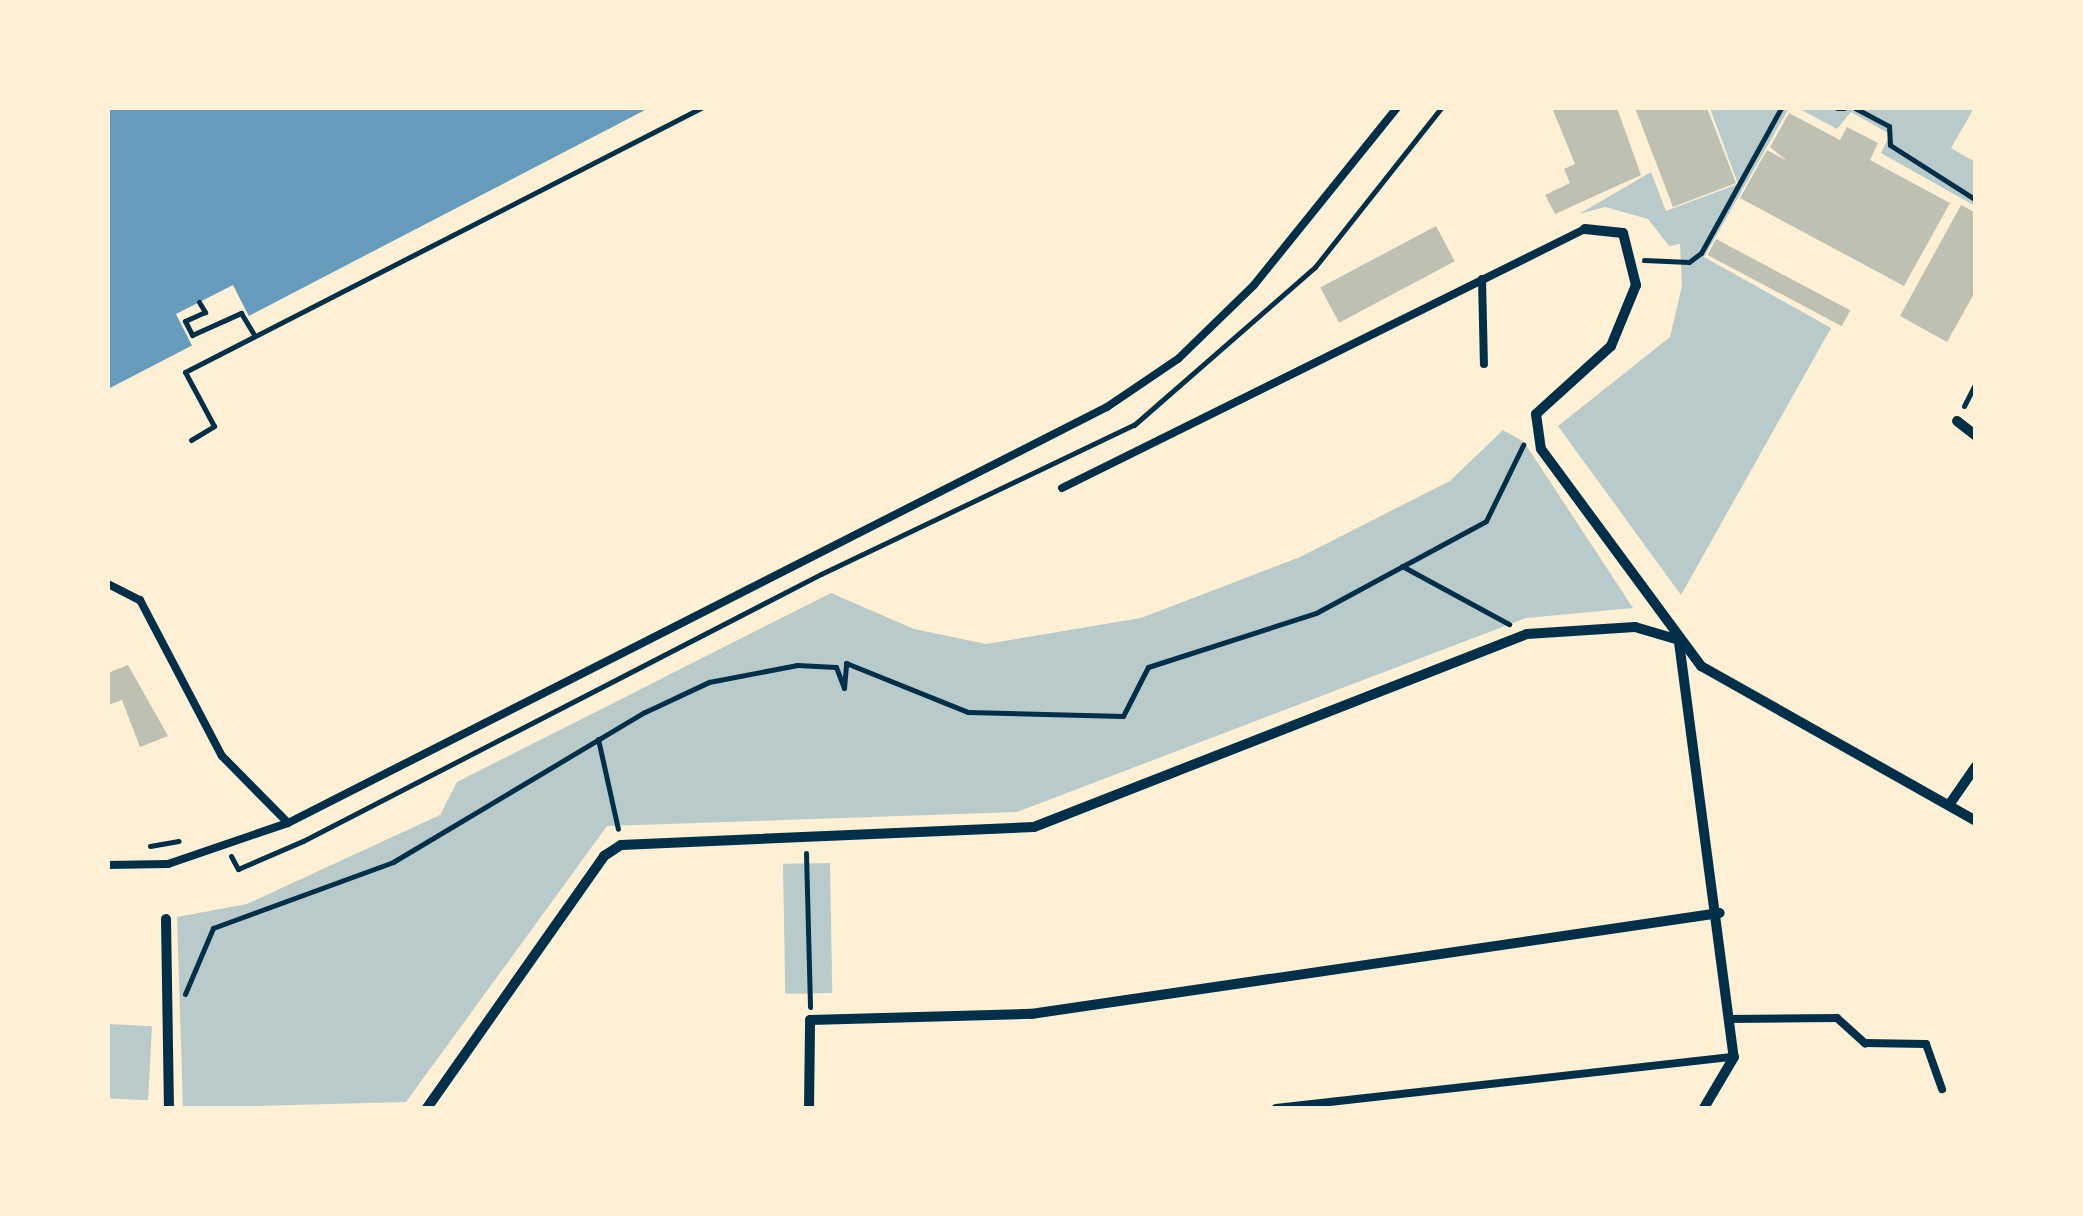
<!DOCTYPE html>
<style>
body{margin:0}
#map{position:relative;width:2083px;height:1216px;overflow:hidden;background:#fdf0d5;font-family:"Alegreya Sans",sans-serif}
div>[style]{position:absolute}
.green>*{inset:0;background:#b9caca;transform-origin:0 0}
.water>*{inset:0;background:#669bbc}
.pier>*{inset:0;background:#fdf0d5;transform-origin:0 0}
.building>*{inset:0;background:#bec0b2;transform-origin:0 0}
.path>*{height:5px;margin:-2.5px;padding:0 2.5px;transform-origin:2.5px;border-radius:2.5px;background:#003049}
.service>*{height:8px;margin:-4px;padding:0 4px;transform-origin:4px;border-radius:4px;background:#003049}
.minor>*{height:10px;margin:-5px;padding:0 5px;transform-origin:5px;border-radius:5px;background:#003049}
span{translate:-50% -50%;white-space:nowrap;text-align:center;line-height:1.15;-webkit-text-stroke:10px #fdf0d5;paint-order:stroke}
.frame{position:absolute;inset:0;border:110px solid #fdf0d5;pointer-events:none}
</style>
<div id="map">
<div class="green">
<div style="clip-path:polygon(1710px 108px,1789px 108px,1704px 257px,1831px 328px,1681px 595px,1558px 426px,1670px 337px,1682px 286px,1680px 244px,1669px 246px,1648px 219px,1605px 207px,1579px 214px,1651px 172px,1666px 211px,1738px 184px)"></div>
<div style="clip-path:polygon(1798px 108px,1974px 108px,1951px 148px,1975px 162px,1975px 206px,1881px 153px,1890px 134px,1851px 112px,1837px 129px)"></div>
<div style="clip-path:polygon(1503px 430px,1524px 442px,1633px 608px,1526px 618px,1017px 812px,607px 826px,406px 1102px,183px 1108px,177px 917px,247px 904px,440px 815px,457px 782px,831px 593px,914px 629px,986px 644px,1141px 618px,1300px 557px,1450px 481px)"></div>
<div style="left:830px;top:863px;width:130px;height:47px;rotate:89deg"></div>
<div style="left:108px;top:1024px;width:44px;height:74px;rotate:3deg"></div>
</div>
<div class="water">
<div style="clip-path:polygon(108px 108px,649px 108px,108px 389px)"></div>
</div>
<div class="pier">
<div style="left:233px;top:285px;width:36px;height:64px;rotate:63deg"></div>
</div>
<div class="building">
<div style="clip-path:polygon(1552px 108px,1617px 108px,1641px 175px,1555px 214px,1545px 195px,1570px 183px,1564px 169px,1575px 164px)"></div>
<div style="clip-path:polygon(1635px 108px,1707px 108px,1736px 183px,1673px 207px)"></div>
<div style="clip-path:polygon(1789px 113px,1840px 140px,1847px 127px,1878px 143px,1870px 160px,1950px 203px,1904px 286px,1740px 198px,1767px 150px,1787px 161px,1770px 147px)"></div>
<div style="clip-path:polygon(1961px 205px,1976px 213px,1976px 290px,1947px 342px,1900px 316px)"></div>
<div style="left:1436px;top:226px;width:40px;height:131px;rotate:62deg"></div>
<div style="left:1716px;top:239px;width:152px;height:18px;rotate:28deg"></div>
<div style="clip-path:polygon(128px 665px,168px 736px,140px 747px,122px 700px,108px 705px,108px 673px)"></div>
</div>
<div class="path">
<div style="left:1837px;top:108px;width:7px"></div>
<div style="left:1855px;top:108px;width:38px;rotate:28deg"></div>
<div style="left:1889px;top:126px;width:19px;rotate:87deg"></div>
<div style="left:1890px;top:145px;width:102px;rotate:32.6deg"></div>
<div style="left:1644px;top:260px;width:45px;rotate:2.5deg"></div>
<div style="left:1689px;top:262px;width:15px;rotate:-37deg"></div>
<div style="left:1701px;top:253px;width:166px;rotate:-61.1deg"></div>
<div style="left:199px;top:302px;width:12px;rotate:59deg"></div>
<div style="left:205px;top:312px;width:22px;rotate:156deg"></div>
<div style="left:185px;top:321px;width:16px;rotate:63deg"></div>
<div style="left:192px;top:335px;width:54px;rotate:-24.2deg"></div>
<div style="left:241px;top:313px;width:26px;rotate:59deg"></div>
<div style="left:1964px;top:406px;width:27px;rotate:-63deg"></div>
<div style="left:191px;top:440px;width:27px;rotate:-31deg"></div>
<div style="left:214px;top:426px;width:61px;rotate:-118.2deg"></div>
<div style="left:185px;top:372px;width:580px;rotate:-27.1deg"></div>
<div style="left:1402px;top:566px;width:122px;rotate:28.5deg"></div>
<div style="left:844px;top:688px;width:25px;rotate:-85deg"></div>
<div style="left:846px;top:663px;width:131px;rotate:21.9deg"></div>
<div style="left:968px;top:712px;width:155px;rotate:1.5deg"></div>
<div style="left:1123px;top:716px;width:55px;rotate:-63deg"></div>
<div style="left:1148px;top:667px;width:176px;rotate:-17.8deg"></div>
<div style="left:1316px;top:613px;width:193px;rotate:-28.4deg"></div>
<div style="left:1486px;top:521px;width:85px;rotate:-64deg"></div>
<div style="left:598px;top:739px;width:92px;rotate:77.5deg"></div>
<div style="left:150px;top:846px;width:29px;rotate:-10deg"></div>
<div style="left:806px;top:853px;width:154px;rotate:88.5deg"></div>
<div style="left:231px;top:856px;width:15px;rotate:62deg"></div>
<div style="left:238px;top:869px;width:71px;rotate:-23.3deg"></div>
<div style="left:303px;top:841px;width:583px;rotate:-27.27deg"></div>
<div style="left:821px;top:574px;width:347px;rotate:-25.5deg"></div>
<div style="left:1134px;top:425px;width:240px;rotate:-41.1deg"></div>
<div style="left:1315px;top:267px;width:203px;rotate:-51.6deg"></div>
<div style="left:185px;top:994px;width:72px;rotate:-67deg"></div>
<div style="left:213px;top:928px;width:192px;rotate:-20.1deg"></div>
<div style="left:393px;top:862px;width:293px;rotate:-30.8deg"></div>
<div style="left:645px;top:712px;width:71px;rotate:-25.1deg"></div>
<div style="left:709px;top:682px;width:90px;rotate:-10.9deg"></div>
<div style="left:797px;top:665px;width:39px;rotate:3deg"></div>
<div style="left:836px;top:667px;width:22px;rotate:69deg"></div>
</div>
<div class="service">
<div style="left:1482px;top:279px;width:85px;rotate:88.7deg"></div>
<div style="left:1062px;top:488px;width:584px;rotate:-26.35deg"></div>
<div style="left:108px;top:584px;width:36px;rotate:27deg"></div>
<div style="left:140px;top:600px;width:176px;rotate:62.3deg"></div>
<div style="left:222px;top:756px;width:94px;rotate:45.4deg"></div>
<div style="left:108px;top:865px;width:60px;rotate:-1deg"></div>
<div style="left:168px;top:864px;width:127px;rotate:-18.9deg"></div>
<div style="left:288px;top:823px;width:919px;rotate:-26.93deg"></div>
<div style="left:1107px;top:407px;width:86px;rotate:-34.1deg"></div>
<div style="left:1178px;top:359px;width:106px;rotate:-44.2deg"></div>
<div style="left:1254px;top:285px;width:228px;rotate:-51.1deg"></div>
<div style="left:1730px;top:1019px;width:107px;rotate:-0.5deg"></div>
<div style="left:1837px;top:1018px;width:38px;rotate:42deg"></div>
<div style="left:1865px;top:1043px;width:61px;rotate:0.9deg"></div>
<div style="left:1926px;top:1044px;width:48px;rotate:70.4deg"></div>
<div style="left:1276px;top:1108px;width:461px;rotate:-6.4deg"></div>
</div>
<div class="minor">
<div style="left:1585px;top:229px;width:38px;rotate:6deg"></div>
<div style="left:1623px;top:233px;width:54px;rotate:76deg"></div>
<div style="left:1636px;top:285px;width:66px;rotate:112.3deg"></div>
<div style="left:1611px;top:346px;width:101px;rotate:137.8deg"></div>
<div style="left:1536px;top:414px;width:35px;rotate:82deg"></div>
<div style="left:1541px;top:449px;width:270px;rotate:53.6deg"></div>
<div style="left:1701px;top:666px;width:316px;rotate:29.4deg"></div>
<div style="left:1957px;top:421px;width:24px;rotate:38deg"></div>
<div style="left:1679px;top:642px;width:419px;rotate:82.5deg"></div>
<div style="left:1734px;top:1057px;width:59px;rotate:120.5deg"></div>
<div style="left:1949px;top:805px;width:47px;rotate:-55.3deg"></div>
<div style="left:166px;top:919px;width:189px;rotate:89.1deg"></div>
<div style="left:427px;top:1108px;width:308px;rotate:-54.9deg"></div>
<div style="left:604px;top:856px;width:20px;rotate:-33deg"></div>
<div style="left:621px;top:845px;width:413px;rotate:-2.5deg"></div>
<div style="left:1034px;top:827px;width:529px;rotate:-21.38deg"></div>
<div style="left:1527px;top:634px;width:108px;rotate:-3.7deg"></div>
<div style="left:1635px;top:627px;width:46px;rotate:16.5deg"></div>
<div style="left:809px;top:1108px;width:88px;rotate:-89.3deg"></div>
<div style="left:810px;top:1020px;width:221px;rotate:-1.6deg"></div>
<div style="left:1031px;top:1014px;width:696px;rotate:-8.34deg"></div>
</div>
<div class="frame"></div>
</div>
